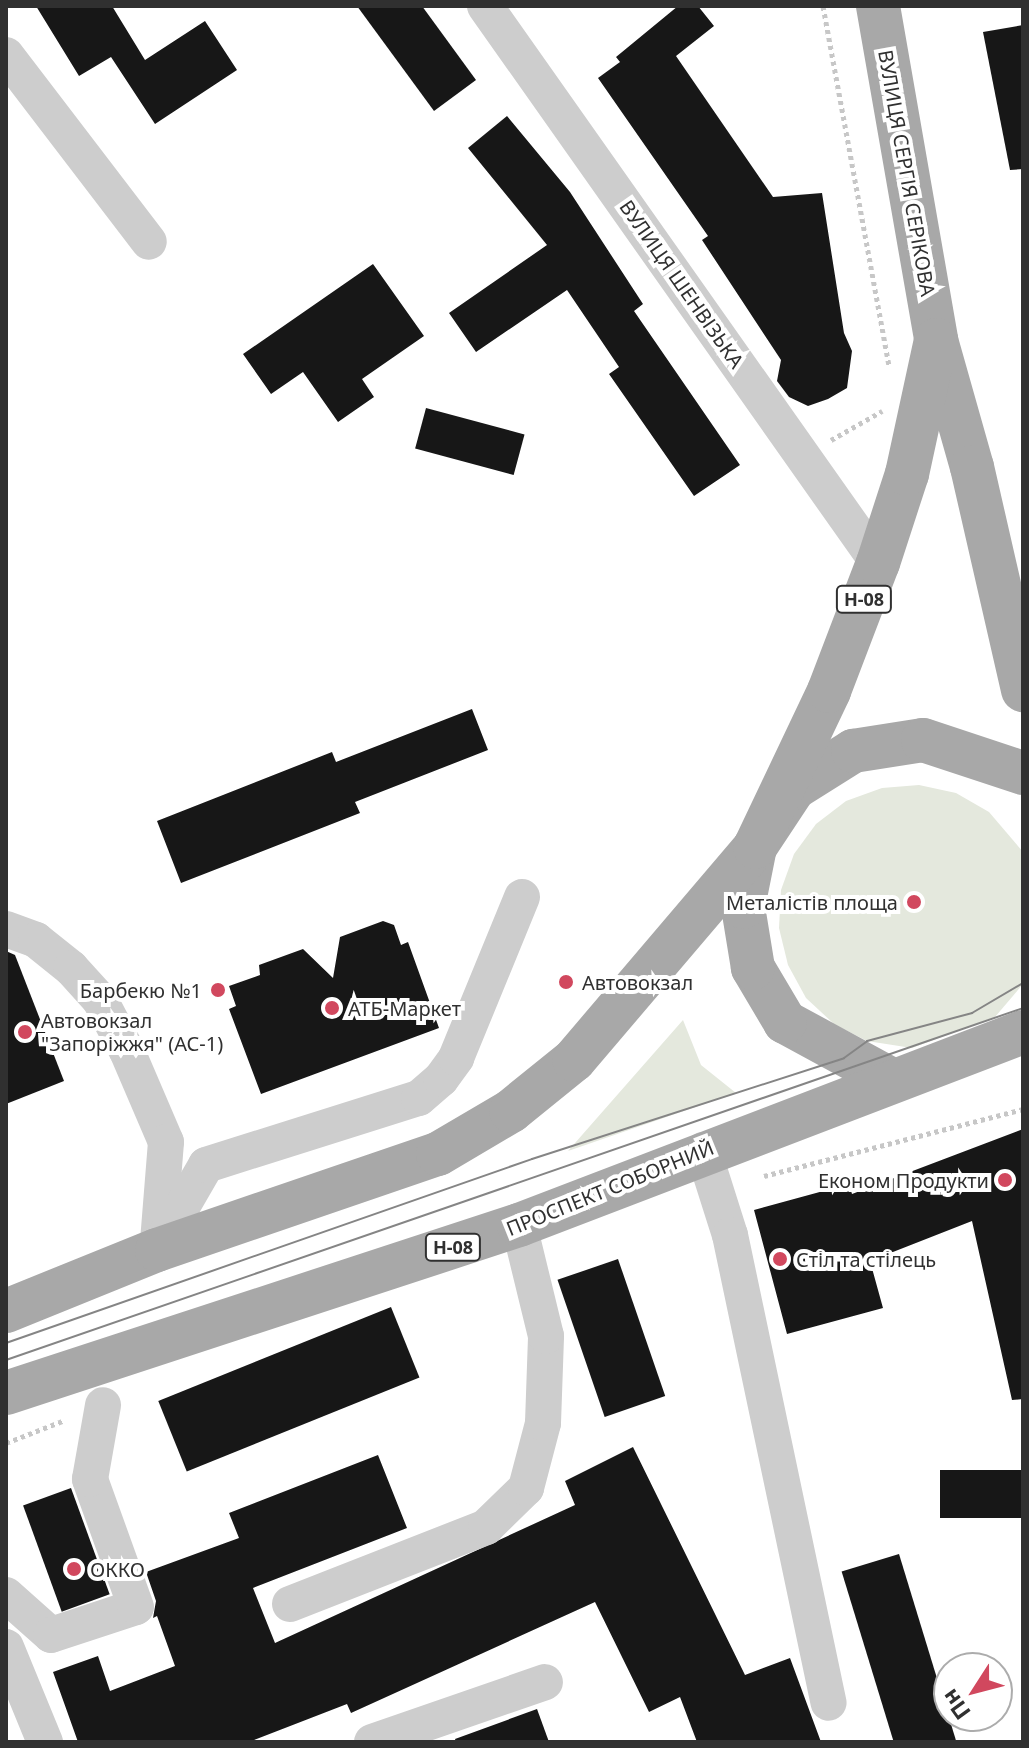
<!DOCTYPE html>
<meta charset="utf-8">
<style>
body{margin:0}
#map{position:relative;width:1029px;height:1748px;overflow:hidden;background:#fff;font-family:"Noto Sans",sans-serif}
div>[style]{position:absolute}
.green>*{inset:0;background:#e4e8dd}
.building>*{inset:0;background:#171717;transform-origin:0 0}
.path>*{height:5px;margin-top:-2.5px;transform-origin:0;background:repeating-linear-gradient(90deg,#c7c7c7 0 4px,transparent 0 8px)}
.minor>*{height:36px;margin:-18px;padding:0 18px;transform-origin:18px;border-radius:18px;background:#cdcdcd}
.major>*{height:44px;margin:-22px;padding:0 22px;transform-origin:22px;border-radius:22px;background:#a8a8a8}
.tram>*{height:2px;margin:-1px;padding:0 1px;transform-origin:1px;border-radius:1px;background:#858585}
.dots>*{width:22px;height:22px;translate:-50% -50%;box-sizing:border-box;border:4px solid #fff;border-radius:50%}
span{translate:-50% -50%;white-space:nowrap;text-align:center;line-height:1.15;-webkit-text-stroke:8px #fff;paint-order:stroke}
.shield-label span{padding:2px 6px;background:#fff;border:2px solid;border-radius:6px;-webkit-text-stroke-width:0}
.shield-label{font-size:18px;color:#303030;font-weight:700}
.street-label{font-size:20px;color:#303030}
.poi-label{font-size:20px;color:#303030}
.right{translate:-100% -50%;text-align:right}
.left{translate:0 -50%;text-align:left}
.frame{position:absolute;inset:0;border:8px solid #303030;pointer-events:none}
.north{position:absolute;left:933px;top:1652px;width:80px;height:80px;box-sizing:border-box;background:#fff;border:2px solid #acacac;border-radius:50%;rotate:234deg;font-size:22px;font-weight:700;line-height:32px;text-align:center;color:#303030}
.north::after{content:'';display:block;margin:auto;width:28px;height:36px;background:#d1485e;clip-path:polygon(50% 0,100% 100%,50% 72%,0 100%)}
</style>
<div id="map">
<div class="green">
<div style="clip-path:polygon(919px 785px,956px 793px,989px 812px,1023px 852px,1023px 984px,995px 1017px,912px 1048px,867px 1041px,834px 1024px,806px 998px,788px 965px,779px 928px,781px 890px,794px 854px,816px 824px,846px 801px,882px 788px)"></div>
<div style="clip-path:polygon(683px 1020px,701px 1065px,736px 1093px,568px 1151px)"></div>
</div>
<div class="building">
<div style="clip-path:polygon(36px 6px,112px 6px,145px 60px,205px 21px,237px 70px,155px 124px,111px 57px,79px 76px)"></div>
<div style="clip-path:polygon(357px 6px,422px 6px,476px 80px,434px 111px)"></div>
<div style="clip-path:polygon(678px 6px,698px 6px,714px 26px,676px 56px,773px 197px,822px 193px,844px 333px,852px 351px,847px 388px,828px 399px,808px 406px,789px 397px,777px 381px,781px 360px,702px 240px,708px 236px,598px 78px,620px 62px,616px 57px)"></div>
<div style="clip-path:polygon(1023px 25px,1023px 169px,1010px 170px,983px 32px)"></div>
<div style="clip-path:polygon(507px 116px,570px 192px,643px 304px,634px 311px,740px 465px,694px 496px,609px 374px,619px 367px,567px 290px,476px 352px,449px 313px,547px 245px,468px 148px)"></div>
<div style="clip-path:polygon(373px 264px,424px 336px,362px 379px,374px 397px,338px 422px,303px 372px,271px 394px,243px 354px)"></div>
<div style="left:426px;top:408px;width:102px;height:42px;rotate:15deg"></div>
<div style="clip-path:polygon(472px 709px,488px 750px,355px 802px,360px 813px,181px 883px,157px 821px,332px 752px,336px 762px)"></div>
<div style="clip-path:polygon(383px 921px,394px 925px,401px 945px,408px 942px,439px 1028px,261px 1094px,229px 1009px,236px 1006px,229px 986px,260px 975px,259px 965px,303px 949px,333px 978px,340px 937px)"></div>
<div style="clip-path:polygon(6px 951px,15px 955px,64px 1081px,6px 1104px)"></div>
<div style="clip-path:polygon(1023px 1129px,1023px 1399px,1012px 1400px,972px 1221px,870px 1261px,883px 1308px,787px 1334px,754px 1210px,849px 1184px,852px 1194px)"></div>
<div style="left:618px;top:1259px;width:145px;height:64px;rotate:71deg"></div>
<div style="left:391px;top:1307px;width:76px;height:251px;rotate:68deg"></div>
<div style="clip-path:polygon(633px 1447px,745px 1675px,790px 1658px,821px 1742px,697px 1742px,680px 1697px,649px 1712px,595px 1602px,351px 1713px,347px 1704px,249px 1742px,78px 1742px,53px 1672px,98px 1656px,110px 1691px,175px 1666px,157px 1616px,153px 1618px,156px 1601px,146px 1572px,239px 1538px,229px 1513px,378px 1455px,407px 1528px,253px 1588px,275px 1643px,575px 1505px,565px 1481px)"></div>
<div style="left:1023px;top:1470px;width:48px;height:83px;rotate:90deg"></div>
<div style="left:71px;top:1488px;width:113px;height:51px;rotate:70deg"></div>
<div style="left:899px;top:1554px;width:196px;height:60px;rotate:73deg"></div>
<div style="clip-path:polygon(537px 1709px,549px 1742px,456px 1742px,455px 1739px)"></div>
</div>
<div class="path">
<div style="left:823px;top:6px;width:367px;rotate:79.6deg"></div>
<div style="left:831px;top:440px;width:59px;rotate:-29.6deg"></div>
<div style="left:764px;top:1176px;width:268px;rotate:-14.5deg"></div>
<div style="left:6px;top:1443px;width:63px;rotate:-21.3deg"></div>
</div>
<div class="minor">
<div style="left:485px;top:6px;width:682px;rotate:54.79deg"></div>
<div style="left:6px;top:55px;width:235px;rotate:52.6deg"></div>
<div style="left:6px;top:929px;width:32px;rotate:20deg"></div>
<div style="left:36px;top:940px;width:45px;rotate:38.7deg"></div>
<div style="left:71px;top:968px;width:43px;rotate:47.8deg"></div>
<div style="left:100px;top:1000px;width:58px;rotate:62.1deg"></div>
<div style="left:127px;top:1051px;width:99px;rotate:66.8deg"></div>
<div style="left:166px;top:1142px;width:99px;rotate:94.6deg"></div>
<div style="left:703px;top:1150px;width:89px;rotate:72.4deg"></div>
<div style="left:730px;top:1235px;width:478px;rotate:78.1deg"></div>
<div style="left:157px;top:1250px;width:98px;rotate:-60deg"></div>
<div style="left:206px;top:1165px;width:223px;rotate:-17.5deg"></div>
<div style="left:419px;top:1098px;width:29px;rotate:-41deg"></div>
<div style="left:441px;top:1079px;width:26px;rotate:-54deg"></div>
<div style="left:456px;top:1058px;width:174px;rotate:-67.7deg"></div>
<div style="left:6px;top:1595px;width:60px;rotate:41.6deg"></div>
<div style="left:51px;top:1635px;width:89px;rotate:-18.2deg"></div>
<div style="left:136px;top:1607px;width:136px;rotate:-109.8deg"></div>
<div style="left:90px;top:1479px;width:75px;rotate:-80deg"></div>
<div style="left:290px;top:1604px;width:211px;rotate:-21.4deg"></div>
<div style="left:486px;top:1527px;width:56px;rotate:-44.3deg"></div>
<div style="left:526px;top:1488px;width:67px;rotate:-75.3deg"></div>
<div style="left:543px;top:1423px;width:87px;rotate:-88deg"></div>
<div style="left:546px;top:1336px;width:114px;rotate:-103.7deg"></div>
<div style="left:6px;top:1647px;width:103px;rotate:67.7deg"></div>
<div style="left:372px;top:1742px;width:183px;rotate:-19.1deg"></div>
</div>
<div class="major">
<div style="left:878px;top:6px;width:339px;rotate:80.1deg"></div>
<div style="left:936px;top:340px;width:132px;rotate:74.2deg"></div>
<div style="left:972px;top:467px;width:229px;rotate:77.1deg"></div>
<div style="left:892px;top:1080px;width:122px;rotate:-151.5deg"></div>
<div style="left:785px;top:1022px;width:63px;rotate:-120.7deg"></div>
<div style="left:753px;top:968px;width:62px;rotate:-99.3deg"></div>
<div style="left:743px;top:907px;width:61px;rotate:-78.7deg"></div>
<div style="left:755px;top:847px;width:71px;rotate:-56.5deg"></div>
<div style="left:794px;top:788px;width:70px;rotate:-32.1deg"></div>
<div style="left:853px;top:751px;width:71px;rotate:-8.9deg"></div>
<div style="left:923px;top:740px;width:105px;rotate:18.3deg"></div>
<div style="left:6px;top:1311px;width:163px;rotate:-22deg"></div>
<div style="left:157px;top:1250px;width:297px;rotate:-18.9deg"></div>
<div style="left:438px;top:1154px;width:85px;rotate:-30.5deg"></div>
<div style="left:511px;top:1111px;width:81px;rotate:-39deg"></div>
<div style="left:574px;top:1060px;width:280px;rotate:-49.6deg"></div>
<div style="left:755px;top:847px;width:173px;rotate:-64.6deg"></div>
<div style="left:829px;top:691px;width:137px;rotate:-69.1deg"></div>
<div style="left:878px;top:563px;width:94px;rotate:-72deg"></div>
<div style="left:907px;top:474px;width:137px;rotate:-77.8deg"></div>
<div style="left:6px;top:1393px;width:540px;rotate:-18.13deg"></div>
<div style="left:519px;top:1225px;width:540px;rotate:-20.95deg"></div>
</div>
<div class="tram">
<div style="left:6px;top:1343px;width:557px;rotate:-19.28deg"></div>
<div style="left:532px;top:1159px;width:328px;rotate:-17.9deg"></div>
<div style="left:844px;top:1058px;width:29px;rotate:-36deg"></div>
<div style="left:867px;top:1041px;width:109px;rotate:-14.9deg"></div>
<div style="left:972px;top:1013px;width:59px;rotate:-30.5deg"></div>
<div style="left:6px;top:1360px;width:1076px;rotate:-19.09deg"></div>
</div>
<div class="dots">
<div style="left:914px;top:902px;background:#d1485e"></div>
<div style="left:566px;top:982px;background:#d1485e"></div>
<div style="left:218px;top:990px;background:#d1485e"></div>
<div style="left:332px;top:1008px;background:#d1485e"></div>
<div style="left:25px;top:1032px;background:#d1485e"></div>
<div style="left:1005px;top:1180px;background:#d1485e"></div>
<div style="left:780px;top:1259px;background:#d1485e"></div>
<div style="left:74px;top:1569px;background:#d1485e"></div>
</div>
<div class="shield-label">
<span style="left:864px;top:599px">Н-08</span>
<span style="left:453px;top:1247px">Н-08</span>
</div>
<div class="street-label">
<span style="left:907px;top:173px;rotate:80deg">ВУЛИЦЯ СЕРГІЯ СЕРІКОВА</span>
<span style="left:682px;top:284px;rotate:55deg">ВУЛИЦЯ ШЕНВІЗЬКА</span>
<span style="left:610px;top:1188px;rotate:-22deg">ПРОСПЕКТ СОБОРНИЙ</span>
</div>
<div class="poi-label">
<span class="right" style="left:898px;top:902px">Металістів площа</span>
<span class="left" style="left:582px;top:982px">Автовокзал</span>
<span class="right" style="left:202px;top:990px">Барбекю №1</span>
<span class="left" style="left:348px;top:1008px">АТБ-Маркет</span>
<span class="left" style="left:41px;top:1032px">Автовокзал<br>"Запоріжжя" (АС-1)</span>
<span class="right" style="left:989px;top:1180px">Економ Продукти</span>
<span class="left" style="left:796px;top:1259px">Стіл та стілець</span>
<span class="left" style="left:90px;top:1569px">ОККО</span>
</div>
<div class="frame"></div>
<div class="north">Пн</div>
</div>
